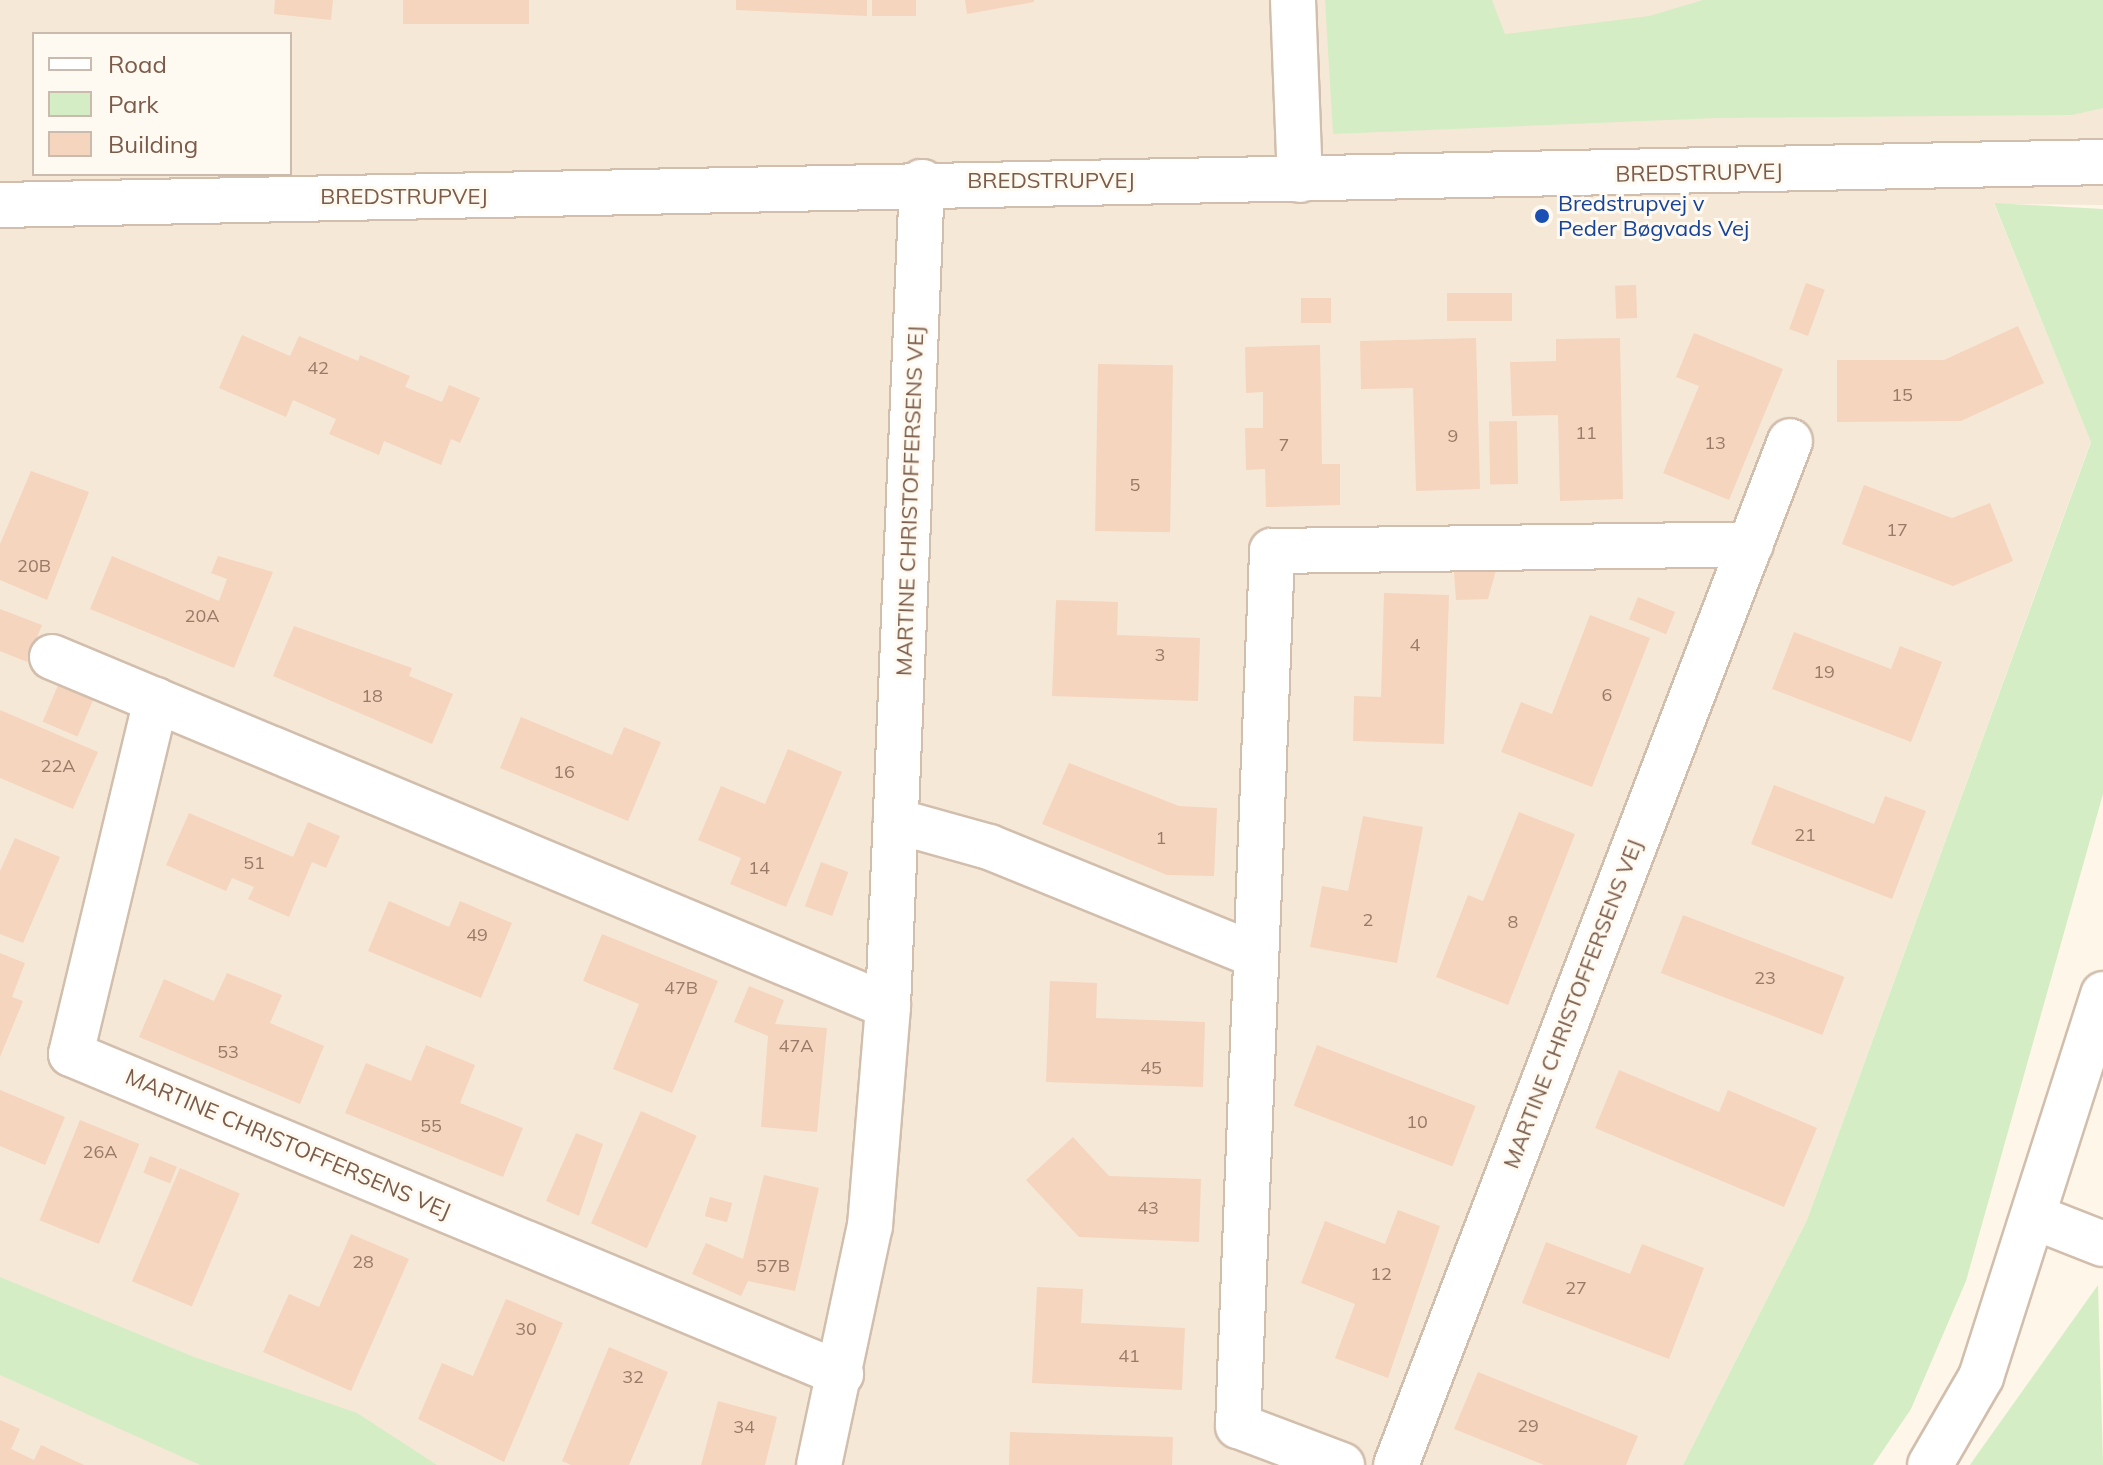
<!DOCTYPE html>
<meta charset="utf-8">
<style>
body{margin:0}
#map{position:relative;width:2103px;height:1465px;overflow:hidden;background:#fef6e9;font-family:Mulish,sans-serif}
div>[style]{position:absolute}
.residential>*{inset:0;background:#f6e8d7}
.green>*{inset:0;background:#d5edc5}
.building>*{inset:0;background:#f5d5be;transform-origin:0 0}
.roads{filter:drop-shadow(2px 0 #d2bead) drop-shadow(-2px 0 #d2bead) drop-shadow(0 2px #d2bead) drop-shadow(0 -2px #d2bead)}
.street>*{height:44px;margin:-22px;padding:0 22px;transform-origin:22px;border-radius:22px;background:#fff}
.secondary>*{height:44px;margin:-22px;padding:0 22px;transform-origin:22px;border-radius:22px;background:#fff}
.dots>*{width:22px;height:22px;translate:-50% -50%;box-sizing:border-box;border:4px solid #fffaf1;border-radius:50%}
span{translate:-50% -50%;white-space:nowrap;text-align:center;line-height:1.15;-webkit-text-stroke:6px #fffaf1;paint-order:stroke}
.number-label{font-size:18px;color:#9a7a67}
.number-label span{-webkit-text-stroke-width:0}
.street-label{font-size:22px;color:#7b5c4a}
.transit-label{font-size:22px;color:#164399}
.left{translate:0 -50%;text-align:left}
.legend{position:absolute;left:32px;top:32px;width:260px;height:144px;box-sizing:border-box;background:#fffaf1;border:2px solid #cabbae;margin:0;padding:10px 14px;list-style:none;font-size:24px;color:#7b5c4a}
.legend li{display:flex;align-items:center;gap:16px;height:40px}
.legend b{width:40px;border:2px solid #cabbae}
</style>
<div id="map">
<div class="residential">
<div style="clip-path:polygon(evenodd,0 0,2103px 0,2103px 205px,1994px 204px,2091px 441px,1807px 1220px,1683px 1465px,0 1465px,0 0,34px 34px,290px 34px,290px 174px,34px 174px,34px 34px)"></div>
</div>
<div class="green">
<div style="clip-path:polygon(1325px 0,1492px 0,1505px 34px,1649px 16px,1703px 0,2103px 0,2103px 108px,2072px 115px,1717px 118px,1333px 134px)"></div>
<div style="clip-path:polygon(1994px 203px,2103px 209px,2103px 794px,1966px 1281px,1911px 1409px,1873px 1465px,1683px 1465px,1807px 1220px,2091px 442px)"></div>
<div style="clip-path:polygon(0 1277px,194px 1357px,357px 1413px,437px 1465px,200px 1465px,0 1375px)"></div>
<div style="clip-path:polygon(2098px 1285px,2103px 1465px,1970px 1465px,1974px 1459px)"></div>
</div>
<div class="building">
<div style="clip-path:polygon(275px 0,333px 0,331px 20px,274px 14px)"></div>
<div style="left:403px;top:0;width:126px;height:24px"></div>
<div style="clip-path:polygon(736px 0,867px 0,867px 16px,736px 10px)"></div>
<div style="left:872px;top:0;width:44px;height:16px"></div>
<div style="clip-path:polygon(965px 0,1034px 0,1034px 2px,967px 14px)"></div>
<div style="left:1806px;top:283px;width:20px;height:49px;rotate:20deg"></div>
<div style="left:1636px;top:285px;width:33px;height:21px;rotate:88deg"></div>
<div style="left:1512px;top:293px;width:28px;height:65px;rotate:90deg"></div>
<div style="left:1301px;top:298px;width:30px;height:25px"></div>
<div style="clip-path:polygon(2018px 326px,2044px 383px,1961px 421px,1837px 422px,1837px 360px,1944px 360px)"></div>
<div style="clip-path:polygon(1694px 333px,1783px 369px,1729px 500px,1663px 473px,1699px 386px,1676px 377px)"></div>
<div style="clip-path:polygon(242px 335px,290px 356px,299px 336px,358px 361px,360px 355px,410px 376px,405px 387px,442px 402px,449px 385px,480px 398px,460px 443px,451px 439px,441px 465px,384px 441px,379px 455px,329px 434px,336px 419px,293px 400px,286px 417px,219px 388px)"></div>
<div style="clip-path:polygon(1476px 338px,1480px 489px,1416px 491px,1413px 388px,1361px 389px,1360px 341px)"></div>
<div style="clip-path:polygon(1620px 338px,1623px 499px,1560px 501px,1558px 415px,1512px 416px,1510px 362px,1556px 361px,1556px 339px)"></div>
<div style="clip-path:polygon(1320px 345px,1322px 464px,1340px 464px,1340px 505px,1266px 507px,1265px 469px,1246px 470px,1245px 428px,1263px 428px,1263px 392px,1246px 393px,1245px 347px)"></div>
<div style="left:1098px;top:364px;width:75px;height:167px;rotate:1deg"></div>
<div style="left:1517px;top:421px;width:63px;height:28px;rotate:89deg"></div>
<div style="clip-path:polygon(31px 471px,89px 492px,47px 600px,0 580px,0 544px)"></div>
<div style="clip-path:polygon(1864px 485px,1952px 518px,1990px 503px,2013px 561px,1953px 586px,1842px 544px)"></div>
<div style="clip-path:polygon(112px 556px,219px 601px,227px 579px,211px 573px,218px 556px,273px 572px,234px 668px,90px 609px)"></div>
<div style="clip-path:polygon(1496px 570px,1488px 599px,1456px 600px,1454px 572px)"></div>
<div style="clip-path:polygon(1384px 593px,1449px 595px,1444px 744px,1353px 741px,1354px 696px,1381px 697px)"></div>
<div style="left:1638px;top:597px;width:40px;height:24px;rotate:22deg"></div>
<div style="clip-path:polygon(1056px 600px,1118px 602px,1117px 635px,1200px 638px,1198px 701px,1052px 696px)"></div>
<div style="clip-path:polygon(0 609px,42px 625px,27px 662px,0 651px)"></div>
<div style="clip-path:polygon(1590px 615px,1650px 638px,1592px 787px,1501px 752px,1521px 702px,1552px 714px)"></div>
<div style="clip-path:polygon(294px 626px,412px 668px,409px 676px,453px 694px,432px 744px,273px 676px)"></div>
<div style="clip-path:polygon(1794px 632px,1891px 669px,1900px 646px,1942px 662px,1911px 742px,1772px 689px)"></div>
<div style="left:59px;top:683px;width:38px;height:42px;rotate:23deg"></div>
<div style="clip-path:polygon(0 710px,98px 752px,73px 809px,0 778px)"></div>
<div style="clip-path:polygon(521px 717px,612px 755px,624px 727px,661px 742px,628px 821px,500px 768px)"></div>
<div style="clip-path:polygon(788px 749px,842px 772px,786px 907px,730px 884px,741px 858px,698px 840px,721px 786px,765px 804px)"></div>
<div style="clip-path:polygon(1069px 763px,1179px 806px,1217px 808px,1214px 876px,1167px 875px,1042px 824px)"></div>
<div style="clip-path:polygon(1774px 785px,1874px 824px,1885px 796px,1926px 811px,1892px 899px,1751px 844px)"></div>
<div style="clip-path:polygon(1519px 812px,1575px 834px,1508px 1005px,1436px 977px,1468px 895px,1483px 901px)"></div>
<div style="clip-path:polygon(189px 813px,293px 857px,308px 822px,340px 836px,326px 868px,312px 862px,289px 917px,248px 899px,254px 887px,232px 878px,226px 891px,166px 865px)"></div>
<div style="clip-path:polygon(1363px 816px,1423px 827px,1397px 963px,1310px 947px,1322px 886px,1348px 891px)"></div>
<div style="clip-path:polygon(15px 838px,60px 857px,23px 943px,0 934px,0 871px)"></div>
<div style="left:821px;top:862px;width:29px;height:47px;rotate:20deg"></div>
<div style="clip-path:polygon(389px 901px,449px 927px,460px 901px,512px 923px,481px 998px,368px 951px)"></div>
<div style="left:1683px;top:915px;width:173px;height:62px;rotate:21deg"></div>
<div style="clip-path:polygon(602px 934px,718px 981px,672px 1093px,613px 1069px,639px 1004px,583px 981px)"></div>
<div style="clip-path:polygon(0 953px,25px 963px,12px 997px,23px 1001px,0 1057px)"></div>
<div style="clip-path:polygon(227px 973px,282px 995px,270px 1023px,324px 1046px,300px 1104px,139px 1037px,164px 979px,214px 1001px)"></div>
<div style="clip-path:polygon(1050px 981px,1097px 983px,1096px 1018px,1205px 1022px,1203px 1087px,1046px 1082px)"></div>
<div style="clip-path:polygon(749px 986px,784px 1000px,775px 1024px,827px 1028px,817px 1132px,761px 1127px,768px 1036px,734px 1022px)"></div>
<div style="clip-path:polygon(426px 1045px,475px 1065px,460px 1103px,523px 1128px,503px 1177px,345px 1113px,366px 1063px,411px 1081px)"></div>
<div style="left:1317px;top:1045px;width:170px;height:65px;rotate:21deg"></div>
<div style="clip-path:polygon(1619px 1070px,1719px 1112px,1728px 1090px,1817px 1128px,1784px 1207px,1595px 1128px)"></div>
<div style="clip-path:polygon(0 1090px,65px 1117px,45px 1165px,0 1146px)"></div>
<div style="left:641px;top:1111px;width:61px;height:123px;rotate:24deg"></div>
<div style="left:80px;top:1120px;width:64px;height:108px;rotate:22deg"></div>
<div style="clip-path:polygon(576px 1133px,603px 1144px,579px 1216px,546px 1201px)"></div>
<div style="clip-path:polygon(1073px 1137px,1109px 1176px,1201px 1179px,1199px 1242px,1079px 1237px,1026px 1180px)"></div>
<div style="left:150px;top:1156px;width:29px;height:18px;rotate:22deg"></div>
<div style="left:180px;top:1168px;width:65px;height:123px;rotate:23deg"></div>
<div style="clip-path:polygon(764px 1175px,819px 1188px,795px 1291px,748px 1281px,741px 1296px,692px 1274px,706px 1243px,743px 1259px)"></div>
<div style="left:710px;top:1197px;width:23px;height:20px;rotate:15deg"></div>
<div style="clip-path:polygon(1398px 1210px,1440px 1226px,1388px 1378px,1335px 1358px,1355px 1304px,1301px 1283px,1325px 1221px,1385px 1244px)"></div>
<div style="clip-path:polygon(351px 1234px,409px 1259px,351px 1391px,263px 1352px,289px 1294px,319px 1307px)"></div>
<div style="clip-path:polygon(1546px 1242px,1630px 1274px,1642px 1244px,1704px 1268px,1669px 1359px,1522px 1303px)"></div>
<div style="clip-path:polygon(1037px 1287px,1083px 1289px,1081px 1323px,1185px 1328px,1182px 1390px,1032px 1383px)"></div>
<div style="clip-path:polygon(506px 1299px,563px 1323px,504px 1462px,418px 1419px,442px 1363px,473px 1376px)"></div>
<div style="clip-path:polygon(609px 1347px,668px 1372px,629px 1465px,571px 1465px,562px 1461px)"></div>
<div style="clip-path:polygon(1478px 1372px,1638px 1436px,1626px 1465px,1544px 1465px,1454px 1429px)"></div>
<div style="clip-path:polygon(718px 1401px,777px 1417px,765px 1465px,701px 1465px)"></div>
<div style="clip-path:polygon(0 1420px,20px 1429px,11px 1449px,34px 1460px,41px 1445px,84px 1465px,0 1465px)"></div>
<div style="clip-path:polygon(1010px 1432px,1173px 1437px,1172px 1465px,1009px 1465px)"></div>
</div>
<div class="roads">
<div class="street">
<div style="left:1293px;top:0;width:180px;rotate:87.8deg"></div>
<div style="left:52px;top:657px;width:906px;rotate:22.66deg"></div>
<div style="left:156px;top:700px;width:364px;rotate:103.5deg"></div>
<div style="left:71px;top:1054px;width:834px;rotate:22.57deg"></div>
<div style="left:896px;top:821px;width:97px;rotate:15.6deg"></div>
<div style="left:989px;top:847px;width:284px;rotate:22.1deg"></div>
<div style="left:2037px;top:1218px;width:71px;rotate:21.5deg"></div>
<div style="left:819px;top:1465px;width:244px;rotate:-78deg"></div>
<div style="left:870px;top:1226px;width:221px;rotate:-85.3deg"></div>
<div style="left:888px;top:1006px;width:825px;rotate:-87.64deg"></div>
<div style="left:1342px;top:1465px;width:111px;rotate:-159.4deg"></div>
<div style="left:1238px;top:1426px;width:876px;rotate:-87.77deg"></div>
<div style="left:1272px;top:551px;width:479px;rotate:-0.8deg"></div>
<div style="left:1396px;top:1465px;width:1097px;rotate:-68.95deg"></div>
<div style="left:1930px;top:1465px;width:102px;rotate:-59.9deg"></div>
<div style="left:1981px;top:1377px;width:402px;rotate:-72.3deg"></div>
</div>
<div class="secondary">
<div style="left:0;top:205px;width:2103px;rotate:-1.17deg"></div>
</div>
</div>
<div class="dots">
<div style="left:1542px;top:216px;background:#1a4fb4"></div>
</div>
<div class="number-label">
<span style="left:318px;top:368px">42</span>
<span style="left:1902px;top:395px">15</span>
<span style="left:1586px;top:433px">11</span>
<span style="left:1453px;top:436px">9</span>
<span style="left:1715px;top:443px">13</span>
<span style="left:1284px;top:445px">7</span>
<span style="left:1135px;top:485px">5</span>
<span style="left:1897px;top:530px">17</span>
<span style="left:34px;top:566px">20B</span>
<span style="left:202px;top:616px">20A</span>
<span style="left:1415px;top:645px">4</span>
<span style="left:1160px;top:655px">3</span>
<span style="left:1824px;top:672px">19</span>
<span style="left:1607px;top:695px">6</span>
<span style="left:372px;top:696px">18</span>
<span style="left:58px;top:766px">22A</span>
<span style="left:564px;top:772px">16</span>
<span style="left:1805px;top:835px">21</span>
<span style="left:1161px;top:838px">1</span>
<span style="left:254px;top:863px">51</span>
<span style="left:759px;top:868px">14</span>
<span style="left:1368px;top:920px">2</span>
<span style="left:1513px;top:922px">8</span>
<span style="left:477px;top:935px">49</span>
<span style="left:1765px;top:978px">23</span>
<span style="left:681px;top:988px">47B</span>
<span style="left:796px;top:1046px">47A</span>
<span style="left:228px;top:1052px">53</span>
<span style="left:1151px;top:1068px">45</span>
<span style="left:1417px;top:1122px">10</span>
<span style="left:431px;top:1126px">55</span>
<span style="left:100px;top:1152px">26A</span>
<span style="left:1148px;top:1208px">43</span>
<span style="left:363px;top:1262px">28</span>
<span style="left:773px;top:1266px">57B</span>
<span style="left:1381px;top:1274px">12</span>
<span style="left:1576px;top:1288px">27</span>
<span style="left:526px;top:1329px">30</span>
<span style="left:1129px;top:1356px">41</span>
<span style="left:633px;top:1377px">32</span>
<span style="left:1528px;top:1426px">29</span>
<span style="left:744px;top:1427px">34</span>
</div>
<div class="street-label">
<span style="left:1699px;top:173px;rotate:-1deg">BREDSTRUPVEJ</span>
<span style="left:1051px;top:181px">BREDSTRUPVEJ</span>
<span style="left:404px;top:197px">BREDSTRUPVEJ</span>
<span style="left:910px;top:501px;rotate:-88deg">MARTINE CHRISTOFFERSENS VEJ</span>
<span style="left:1573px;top:1004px;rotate:-69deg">MARTINE CHRISTOFFERSENS VEJ</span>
<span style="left:288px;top:1144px;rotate:23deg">MARTINE CHRISTOFFERSENS VEJ</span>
</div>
<div class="transit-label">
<span class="left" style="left:1558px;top:216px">Bredstrupvej v<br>Peder Bøgvads Vej</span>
</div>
<ul class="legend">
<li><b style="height:10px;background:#fff"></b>Road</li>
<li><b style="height:22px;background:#d5edc5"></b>Park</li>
<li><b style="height:22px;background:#f5d5be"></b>Building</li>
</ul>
</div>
